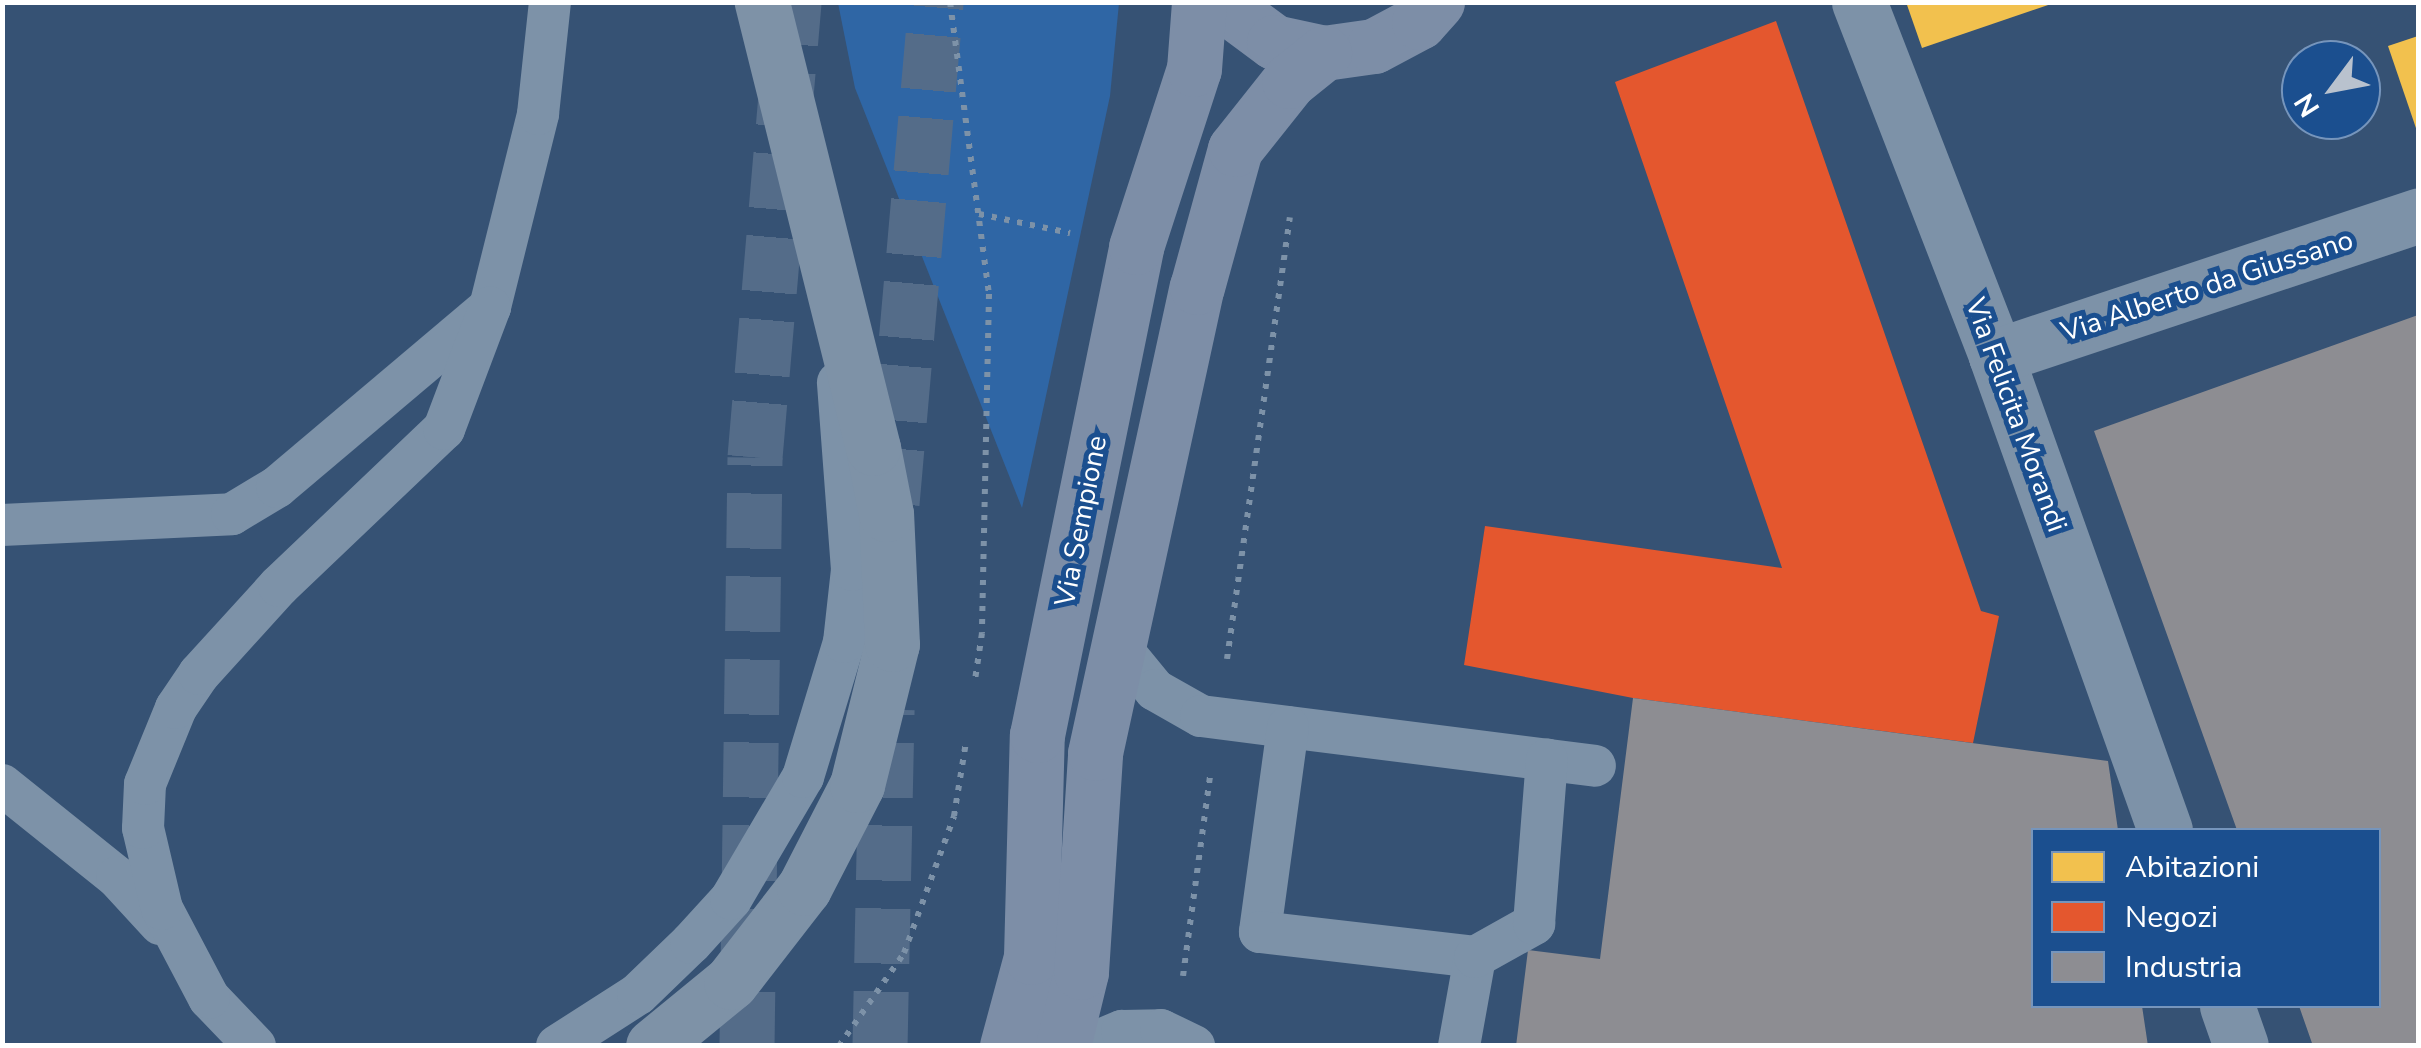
<!DOCTYPE html>
<style>
body{margin:0}
#map{position:relative;width:2421px;height:1048px;overflow:hidden;background:#365274;font-family:"Nunito Sans",sans-serif}
div>[style]{position:absolute}
.green>*{inset:0;background:#2f66a5}
.homes>*{inset:0;background:#f2c14e}
.shops>*{inset:0;background:#e4572e}
.industry>*{inset:0;background:#8d8d92}
.highway-tunnel>*{height:55px;margin-top:-27.5px;transform-origin:0;background:repeating-linear-gradient(90deg,#546c89 0 55px,transparent 0 83px)}
.path>*{height:6px;margin-top:-3px;transform-origin:0;background:repeating-linear-gradient(90deg,#7d92a8 0 5px,transparent 0 13px)}
.lane>*{height:42px;margin:-21px;padding:0 21px;transform-origin:21px;border-radius:21px;background:#7d92a8}
.street>*{height:55px;margin:-27.5px;padding:0 27.5px;transform-origin:27.5px;border-radius:27.5px;background:#7d92a8}
.primary>*{height:55px;margin:-27.5px;padding:0 27.5px;transform-origin:27.5px;border-radius:27.5px;background:#7d8ea7}
.highway>*{height:55px;margin:-27.5px;padding:0 27.5px;transform-origin:27.5px;border-radius:27.5px;background:#7e92a7}
span{translate:-50% -50%;white-space:nowrap;text-align:center;line-height:1.15;-webkit-text-stroke:10px #1b4f8f;paint-order:stroke}
.street-label{font-size:28px;color:#fff}
.frame{position:absolute;inset:0;border:5px solid #fff;pointer-events:none}
.legend{position:absolute;left:2031px;top:828px;width:350px;height:180px;box-sizing:border-box;background:#1b4f8f;border:2px solid #7695bc;margin:0;padding:12px 18px;list-style:none;font-size:30px;color:#fff}
.legend li{display:flex;align-items:center;gap:20px;height:50px}
.legend b{width:50px;border:2px solid #7695bc}
.north{position:absolute;left:2281px;top:40px;width:100px;height:100px;box-sizing:border-box;background:#1b4f8f;border:2px solid #7695bc;border-radius:50%;rotate:238deg;font-size:28px;font-weight:700;line-height:40px;text-align:center;color:#fff}
.north::after{content:'';display:block;margin:auto;width:35px;height:45px;background:#b9c2ce;clip-path:polygon(50% 0,100% 100%,50% 72%,0 100%)}
</style>
<div id="map">
<div class="green">
<div style="clip-path:polygon(838px 3px,1119px 3px,1110px 96px,1022px 508px,855px 88px)"></div>
</div>
<div class="homes">
<div style="clip-path:polygon(1906px 2px,2054px 2px,2054px 3px,1922px 48px)"></div>
<div style="clip-path:polygon(2418px 36px,2418px 134px,2388px 46px)"></div>
</div>
<div class="shops">
<div style="clip-path:polygon(1776px 21px,1981px 611px,1999px 616px,1973px 743px,1633px 698px,1464px 665px,1485px 526px,1782px 568px,1615px 82px)"></div>
</div>
<div class="industry">
<div style="clip-path:polygon(2418px 315px,2418px 1046px,2313px 1046px,2299px 1006px,2378px 1006px,2378px 830px,2237px 830px,2094px 431px)"></div>
<div style="clip-path:polygon(1633px 698px,2108px 761px,2118px 830px,2034px 830px,2034px 1006px,2142px 1006px,2148px 1046px,1516px 1046px,1528px 950px,1600px 959px)"></div>
</div>
<div class="highway-tunnel">
<div style="left:892px;top:503px;width:503px;rotate:-84.98deg"></div>
<div style="left:747px;top:1046px;width:589px;rotate:-89.22deg"></div>
<div style="left:755px;top:457px;width:457px;rotate:-85.1deg"></div>
<div style="left:880px;top:1046px;width:337px;rotate:-88.8deg"></div>
</div>
<div class="path">
<div style="left:950px;top:2px;width:295px;rotate:82.4deg"></div>
<div style="left:989px;top:294px;width:339px;rotate:91.2deg"></div>
<div style="left:982px;top:633px;width:48px;rotate:98.5deg"></div>
<div style="left:979px;top:214px;width:93px;rotate:11.8deg"></div>
<div style="left:1227px;top:659px;width:446px;rotate:-81.9deg"></div>
<div style="left:1183px;top:976px;width:202px;rotate:-82.3deg"></div>
<div style="left:839px;top:1046px;width:113px;rotate:-55deg"></div>
<div style="left:904px;top:953px;width:146px;rotate:-69.9deg"></div>
<div style="left:954px;top:816px;width:75px;rotate:-80.8deg"></div>
</div>
<div class="lane">
<div style="left:2px;top:525px;width:230px;rotate:-2.7deg"></div>
<div style="left:232px;top:514px;width:52px;rotate:-31deg"></div>
<div style="left:277px;top:487px;width:279px;rotate:-40.2deg"></div>
<div style="left:490px;top:307px;width:199px;rotate:-76deg"></div>
<div style="left:538px;top:114px;width:113px;rotate:-83.9deg"></div>
<div style="left:1119px;top:646px;width:57px;rotate:50.7deg"></div>
<div style="left:1155px;top:690px;width:53px;rotate:29.5deg"></div>
<div style="left:1201px;top:716px;width:397px;rotate:7.2deg"></div>
<div style="left:1288px;top:727px;width:207px;rotate:97.8deg"></div>
<div style="left:1260px;top:932px;width:216px;rotate:6.6deg"></div>
<div style="left:2px;top:785px;width:147px;rotate:38.7deg"></div>
<div style="left:117px;top:877px;width:64px;rotate:47.5deg"></div>
<div style="left:255px;top:1046px;width:66px;rotate:-133.8deg"></div>
<div style="left:209px;top:998px;width:101px;rotate:-117.8deg"></div>
<div style="left:162px;top:909px;width:83px;rotate:-103.2deg"></div>
<div style="left:143px;top:828px;width:44px;rotate:-87.4deg"></div>
<div style="left:145px;top:784px;width:82px;rotate:-67.8deg"></div>
<div style="left:176px;top:708px;width:41px;rotate:-55.9deg"></div>
<div style="left:199px;top:674px;width:119px;rotate:-47.7deg"></div>
<div style="left:279px;top:586px;width:228px;rotate:-43.6deg"></div>
<div style="left:444px;top:429px;width:130px;rotate:-69.3deg"></div>
<div style="left:557px;top:1046px;width:96px;rotate:-32.7deg"></div>
<div style="left:638px;top:994px;width:74px;rotate:-43.9deg"></div>
<div style="left:691px;top:943px;width:59px;rotate:-47.7deg"></div>
<div style="left:731px;top:899px;width:142px;rotate:-59.5deg"></div>
<div style="left:803px;top:777px;width:141px;rotate:-73.1deg"></div>
<div style="left:844px;top:642px;width:72px;rotate:-83.7deg"></div>
<div style="left:852px;top:570px;width:188px;rotate:-94.3deg"></div>
<div style="left:1086px;top:1046px;width:39px;rotate:-23deg"></div>
<div style="left:1122px;top:1031px;width:39px;rotate:-1deg"></div>
<div style="left:1161px;top:1030px;width:37px;rotate:26deg"></div>
<div style="left:1459px;top:1046px;width:90px;rotate:-79.8deg"></div>
<div style="left:1475px;top:957px;width:68px;rotate:-29.2deg"></div>
<div style="left:1534px;top:924px;width:165px;rotate:-85.5deg"></div>
</div>
<div class="street">
<div style="left:1859px;top:2px;width:380px;rotate:68.8deg"></div>
<div style="left:1996px;top:356px;width:503px;rotate:70.38deg"></div>
<div style="left:1996px;top:356px;width:445px;rotate:-18.4deg"></div>
<div style="left:2227px;top:1006px;width:42px;rotate:70.7deg"></div>
</div>
<div class="primary">
<div style="left:1220px;top:2px;width:67px;rotate:36.5deg"></div>
<div style="left:1274px;top:42px;width:51px;rotate:12.4deg"></div>
<div style="left:1324px;top:53px;width:50px;rotate:-8deg"></div>
<div style="left:1374px;top:46px;width:51px;rotate:-28.1deg"></div>
<div style="left:1419px;top:22px;width:27px;rotate:-48deg"></div>
<div style="left:1007px;top:1046px;width:92px;rotate:-74.9deg"></div>
<div style="left:1031px;top:957px;width:222px;rotate:-88.5deg"></div>
<div style="left:1037px;top:735px;width:498px;rotate:-78.5deg"></div>
<div style="left:1136px;top:247px;width:187px;rotate:-72deg"></div>
<div style="left:1194px;top:69px;width:67px;rotate:-85.7deg"></div>
<div style="left:1063px;top:1046px;width:76px;rotate:-76.3deg"></div>
<div style="left:1081px;top:972px;width:219px;rotate:-86.3deg"></div>
<div style="left:1095px;top:753px;width:477px;rotate:-77.7deg"></div>
<div style="left:1197px;top:287px;width:143px;rotate:-74.6deg"></div>
<div style="left:1235px;top:149px;width:87px;rotate:-51.5deg"></div>
<div style="left:1289px;top:81px;width:45px;rotate:-38.7deg"></div>
</div>
<div class="highway">
<div style="left:653px;top:1046px;width:101px;rotate:-39.4deg"></div>
<div style="left:731px;top:982px;width:119px;rotate:-52.2deg"></div>
<div style="left:804px;top:888px;width:116px;rotate:-62.8deg"></div>
<div style="left:857px;top:785px;width:145px;rotate:-76.1deg"></div>
<div style="left:892px;top:644px;width:130px;rotate:-92.6deg"></div>
<div style="left:886px;top:514px;width:67px;rotate:-101.1deg"></div>
<div style="left:873px;top:448px;width:460px;rotate:-104deg"></div>
</div>
<div class="street-label">
<span style="left:2207px;top:286px;rotate:-18deg">Via Alberto da Giussano</span>
<span style="left:2016px;top:415px;rotate:70deg">Via Felicita Morandi</span>
<span style="left:1081px;top:521px;rotate:-79deg">Via Sempione</span>
</div>
<div class="frame"></div>
<ul class="legend">
<li><b style="height:28px;background:#f2c14e"></b>Abitazioni</li>
<li><b style="height:28px;background:#e4572e"></b>Negozi</li>
<li><b style="height:28px;background:#8d8d92"></b>Industria</li>
</ul>
<div class="north">N</div>
</div>
